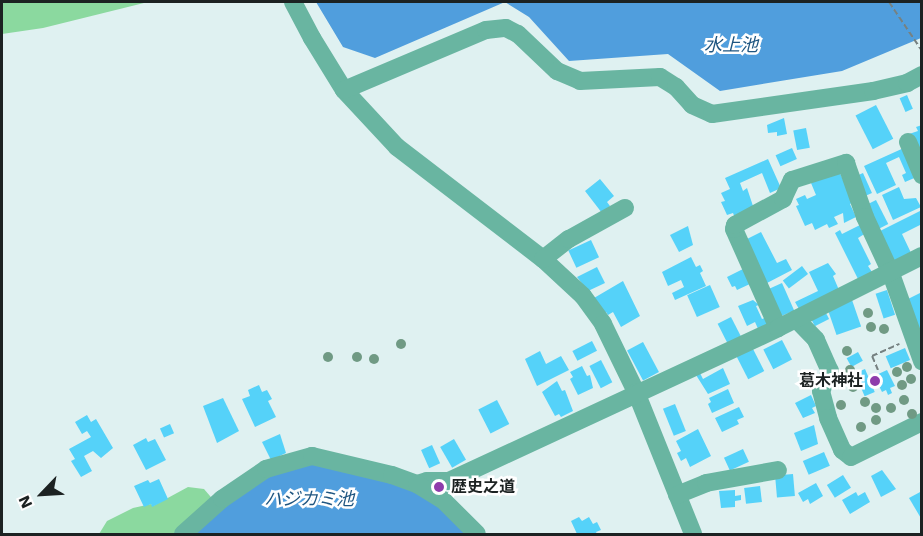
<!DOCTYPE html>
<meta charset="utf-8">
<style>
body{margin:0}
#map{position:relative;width:923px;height:536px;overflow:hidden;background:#dff1f1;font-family:"Work Sans","Noto Sans JP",sans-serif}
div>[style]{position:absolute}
.green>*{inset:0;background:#8bd99f}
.water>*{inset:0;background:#509edd}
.building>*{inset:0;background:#55d2f9;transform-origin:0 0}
.path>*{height:2px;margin-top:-1px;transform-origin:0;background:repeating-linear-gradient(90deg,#768181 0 6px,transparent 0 9px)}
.minor>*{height:18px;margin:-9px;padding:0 9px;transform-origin:9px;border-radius:9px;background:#69b5a1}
.trees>*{width:10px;height:10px;margin:-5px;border-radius:50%;background:#709a84}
.dots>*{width:16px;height:16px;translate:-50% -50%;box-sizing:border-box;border:3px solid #fff;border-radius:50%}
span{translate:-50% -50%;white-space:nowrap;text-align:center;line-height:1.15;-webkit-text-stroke:5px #fff;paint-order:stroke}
.poi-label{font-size:16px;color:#1c2222;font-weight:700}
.right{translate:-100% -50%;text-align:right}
.left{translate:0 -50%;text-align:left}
.water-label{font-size:18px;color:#1f5681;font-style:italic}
.frame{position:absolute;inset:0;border:3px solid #1c2222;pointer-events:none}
.north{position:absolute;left:12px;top:464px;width:60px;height:60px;-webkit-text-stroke:4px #fff;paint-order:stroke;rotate:245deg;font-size:16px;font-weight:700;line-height:24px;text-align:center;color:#1c2222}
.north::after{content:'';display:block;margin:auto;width:21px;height:27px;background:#1c2222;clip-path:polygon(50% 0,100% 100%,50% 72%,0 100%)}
</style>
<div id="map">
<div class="green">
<div style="clip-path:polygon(2px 2px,148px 2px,43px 28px,2px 34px)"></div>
<div style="clip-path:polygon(188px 487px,204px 489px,216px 503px,188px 534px,99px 534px,107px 521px,133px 508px,151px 504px,153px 506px)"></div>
</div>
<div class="water">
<div style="clip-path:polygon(316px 2px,921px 2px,921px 38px,842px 71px,720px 91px,668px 54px,569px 61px,529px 17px,505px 2px,375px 58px,343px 47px)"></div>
<div style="clip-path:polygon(308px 462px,396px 480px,433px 499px,467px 534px,193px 534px,220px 505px,266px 474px)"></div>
</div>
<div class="building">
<div style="left:907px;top:95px;width:15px;height:8px;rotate:67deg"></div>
<div style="left:876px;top:105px;width:38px;height:23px;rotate:63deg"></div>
<div style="clip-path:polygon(784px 118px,787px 134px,777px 136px,777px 132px,768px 133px,767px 125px)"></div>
<div style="clip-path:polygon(922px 125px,922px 163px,909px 134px,918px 131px,916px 127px)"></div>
<div style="left:806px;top:128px;width:20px;height:13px;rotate:79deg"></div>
<div style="clip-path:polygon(906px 147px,919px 176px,905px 182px,902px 175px,906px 173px,899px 157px,886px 163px,896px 185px,877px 194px,864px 166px)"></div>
<div style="left:792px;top:148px;width:12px;height:18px;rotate:66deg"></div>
<div style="clip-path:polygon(768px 159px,781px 188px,770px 193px,762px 173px,740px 183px,743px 191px,747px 188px,754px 209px,735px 218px,733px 213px,727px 215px,721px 202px,725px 201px,721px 193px,730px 189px,725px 178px)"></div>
<div style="clip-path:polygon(839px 171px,853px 202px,850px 204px,856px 217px,844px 223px,843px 213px,834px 217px,838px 224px,829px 228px,827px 224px,815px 230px,812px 223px,805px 226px,796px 206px,799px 205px,796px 199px,805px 195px,807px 199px,816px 195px,811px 183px)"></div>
<div style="left:863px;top:173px;width:22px;height:8px;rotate:66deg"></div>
<div style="clip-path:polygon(600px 179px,614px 196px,607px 202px,610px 206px,602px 213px,585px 191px)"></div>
<div style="clip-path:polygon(899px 187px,904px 199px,916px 198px,921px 207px,893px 220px,882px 195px)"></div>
<div style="left:876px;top:200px;width:27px;height:11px;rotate:63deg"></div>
<div style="clip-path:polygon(922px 210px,922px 228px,920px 225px,902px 234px,912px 255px,892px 265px,876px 233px)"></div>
<div style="clip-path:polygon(862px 224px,866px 233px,858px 238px,871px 264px,868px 266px,872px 272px,858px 279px,835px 233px,840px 230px,842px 234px)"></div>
<div style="clip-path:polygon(688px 226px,693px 245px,679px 252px,670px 235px)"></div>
<div style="clip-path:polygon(761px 232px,777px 263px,786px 259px,792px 270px,767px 283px,745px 240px)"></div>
<div style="left:591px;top:240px;width:19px;height:25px;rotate:65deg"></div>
<div style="clip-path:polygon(691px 257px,696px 267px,700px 265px,703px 271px,700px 273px,706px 286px,675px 300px,672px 293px,684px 287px,681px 280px,668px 286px,662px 272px)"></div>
<div style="clip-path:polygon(828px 263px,836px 274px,833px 276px,839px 290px,799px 309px,795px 302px,818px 291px,809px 272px)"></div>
<div style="left:802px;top:266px;width:10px;height:24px;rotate:53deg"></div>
<div style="clip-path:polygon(597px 267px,605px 283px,588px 291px,577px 277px)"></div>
<div style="clip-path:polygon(745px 268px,752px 283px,737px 290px,735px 286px,732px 287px,727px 277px)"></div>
<div style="clip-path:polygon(623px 281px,640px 316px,621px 327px,613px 312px,608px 315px,606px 312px,602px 313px,594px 298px)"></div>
<div style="left:782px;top:283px;width:30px;height:14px;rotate:66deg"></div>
<div style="left:710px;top:285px;width:24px;height:25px;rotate:66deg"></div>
<div style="left:887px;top:290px;width:26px;height:12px;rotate:72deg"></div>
<div style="clip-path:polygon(922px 292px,922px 328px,914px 332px,906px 300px)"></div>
<div style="clip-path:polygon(753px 300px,759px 305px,756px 306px,762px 319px,767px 317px,771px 325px,759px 331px,755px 322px,747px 326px,738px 306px)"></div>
<div style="left:852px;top:300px;width:28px;height:26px;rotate:71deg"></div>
<div style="left:825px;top:311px;width:9px;height:16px;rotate:63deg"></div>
<div style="left:731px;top:317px;width:22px;height:15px;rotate:63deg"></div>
<div style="left:782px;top:340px;width:22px;height:21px;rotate:63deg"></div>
<div style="left:592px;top:341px;width:11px;height:22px;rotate:63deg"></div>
<div style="left:643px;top:342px;width:34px;height:18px;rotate:62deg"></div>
<div style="left:752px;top:347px;width:27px;height:18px;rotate:63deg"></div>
<div style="left:905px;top:348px;width:13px;height:21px;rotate:67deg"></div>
<div style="clip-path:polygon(540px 351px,546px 364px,561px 356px,569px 370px,537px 386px,525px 359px)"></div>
<div style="left:858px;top:352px;width:10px;height:13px;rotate:61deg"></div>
<div style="left:601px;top:360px;width:25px;height:13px;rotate:63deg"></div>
<div style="clip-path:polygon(582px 366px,587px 376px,590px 375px,593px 388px,578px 395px,570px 379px,573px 377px,570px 372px)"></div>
<div style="clip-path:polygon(723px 368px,730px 384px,708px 394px,696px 375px,700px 373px,703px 379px)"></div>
<div style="left:865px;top:369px;width:25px;height:11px;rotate:67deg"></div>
<div style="clip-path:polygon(887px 370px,895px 386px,890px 388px,892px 393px,888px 395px,886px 390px,882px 392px,874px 376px)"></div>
<div style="clip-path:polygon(557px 381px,562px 391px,565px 390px,573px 411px,561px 417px,559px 414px,555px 416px,542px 392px)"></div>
<div style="clip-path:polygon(259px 385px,262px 392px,267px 390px,272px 399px,268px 401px,276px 417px,255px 427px,242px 399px,250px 396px,248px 390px)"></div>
<div style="clip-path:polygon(728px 389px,734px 403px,712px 413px,708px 404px,711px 402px,709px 398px)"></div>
<div style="clip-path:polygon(811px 395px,816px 406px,812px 408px,815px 413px,803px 418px,795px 403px)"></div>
<div style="clip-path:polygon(223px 398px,239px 431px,217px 443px,203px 406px)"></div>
<div style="left:497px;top:400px;width:27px;height:21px;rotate:63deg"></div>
<div style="left:675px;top:404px;width:29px;height:13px;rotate:68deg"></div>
<div style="clip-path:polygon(739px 407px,744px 417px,737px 420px,739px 424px,722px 432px,715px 418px)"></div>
<div style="clip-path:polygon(87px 415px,91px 422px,96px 419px,113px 448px,101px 458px,93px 451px,84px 456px,92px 471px,81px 477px,71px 461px,75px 459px,69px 449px,91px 437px,87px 431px,82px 434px,75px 422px)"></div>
<div style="left:170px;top:424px;width:10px;height:11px;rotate:66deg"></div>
<div style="clip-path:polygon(814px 425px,818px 444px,801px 451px,794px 433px)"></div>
<div style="clip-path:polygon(698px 429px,711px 456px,690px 467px,686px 458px,681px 461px,677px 453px,681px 451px,676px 441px)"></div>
<div style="clip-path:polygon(280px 434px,286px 453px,271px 460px,262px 442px)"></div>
<div style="clip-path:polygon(146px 438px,148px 442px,155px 439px,166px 460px,146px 470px,133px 445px)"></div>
<div style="left:454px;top:439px;width:24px;height:16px;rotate:60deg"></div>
<div style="left:432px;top:445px;width:20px;height:12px;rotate:66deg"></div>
<div style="left:743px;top:449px;width:14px;height:21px;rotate:65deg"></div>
<div style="left:824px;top:452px;width:15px;height:23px;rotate:67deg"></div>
<div style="clip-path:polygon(882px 470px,896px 489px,881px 497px,871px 476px)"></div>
<div style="left:793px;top:474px;width:22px;height:18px;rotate:85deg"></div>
<div style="left:843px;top:475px;width:15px;height:19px;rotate:58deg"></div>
<div style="clip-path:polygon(159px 479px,168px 499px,152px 507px,151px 504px,144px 507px,134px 486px,148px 480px,150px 483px)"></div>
<div style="clip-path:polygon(816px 483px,823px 496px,810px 504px,808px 499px,803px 502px,798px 493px)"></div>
<div style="left:760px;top:486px;width:16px;height:16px;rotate:83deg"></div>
<div style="clip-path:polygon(735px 490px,735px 496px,741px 495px,741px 500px,735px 501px,735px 507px,721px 508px,719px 491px)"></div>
<div style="clip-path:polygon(922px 491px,922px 520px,909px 498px)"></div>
<div style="clip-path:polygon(856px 492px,858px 496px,865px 492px,870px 502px,850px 514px,842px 500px)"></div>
<div style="clip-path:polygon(579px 517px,582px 521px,589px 517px,593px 524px,597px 522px,601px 530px,596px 532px,597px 534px,577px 534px,571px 521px)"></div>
</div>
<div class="path">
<div style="left:889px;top:2px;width:59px;rotate:56deg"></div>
<div style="left:878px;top:370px;width:15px;rotate:-113deg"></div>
<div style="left:872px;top:356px;width:30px;rotate:-24deg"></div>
</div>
<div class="minor">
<div style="left:293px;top:2px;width:41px;rotate:62.2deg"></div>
<div style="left:312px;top:38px;width:61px;rotate:58.4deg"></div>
<div style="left:344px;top:90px;width:78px;rotate:47.1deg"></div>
<div style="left:397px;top:147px;width:184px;rotate:37.5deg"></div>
<div style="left:543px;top:259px;width:54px;rotate:42.8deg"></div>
<div style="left:583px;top:296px;width:34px;rotate:54deg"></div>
<div style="left:603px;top:324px;width:76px;rotate:64.1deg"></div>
<div style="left:636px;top:392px;width:153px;rotate:68.1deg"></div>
<div style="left:344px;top:90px;width:154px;rotate:-22.9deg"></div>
<div style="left:486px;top:30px;width:20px;rotate:-6deg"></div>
<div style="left:506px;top:28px;width:13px;rotate:27deg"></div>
<div style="left:518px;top:34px;width:54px;rotate:43.5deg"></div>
<div style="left:557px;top:71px;width:25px;rotate:23deg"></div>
<div style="left:580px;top:81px;width:80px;rotate:-2.9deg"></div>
<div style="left:660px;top:77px;width:19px;rotate:32deg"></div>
<div style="left:676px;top:87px;width:24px;rotate:48deg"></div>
<div style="left:692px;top:105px;width:22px;rotate:24deg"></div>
<div style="left:712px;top:114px;width:163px;rotate:-8.1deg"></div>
<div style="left:873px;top:91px;width:35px;rotate:-13deg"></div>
<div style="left:907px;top:83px;width:17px;rotate:-28deg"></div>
<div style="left:908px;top:142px;width:36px;rotate:67deg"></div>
<div style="left:543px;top:259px;width:33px;rotate:-38deg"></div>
<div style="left:569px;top:239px;width:64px;rotate:-29deg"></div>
<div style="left:796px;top:319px;width:29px;rotate:46deg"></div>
<div style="left:816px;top:340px;width:34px;rotate:66deg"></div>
<div style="left:830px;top:371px;width:22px;rotate:114deg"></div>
<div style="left:821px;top:391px;width:28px;rotate:75deg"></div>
<div style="left:828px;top:418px;width:35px;rotate:66deg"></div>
<div style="left:842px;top:450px;width:11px;rotate:38deg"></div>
<div style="left:851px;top:457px;width:79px;rotate:-26.2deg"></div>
<div style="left:778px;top:328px;width:108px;rotate:-114deg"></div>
<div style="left:734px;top:229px;width:4px;rotate:-76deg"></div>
<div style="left:735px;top:225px;width:55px;rotate:-28.4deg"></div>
<div style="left:783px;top:199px;width:21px;rotate:-65deg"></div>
<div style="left:792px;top:180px;width:57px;rotate:-17.5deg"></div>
<div style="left:846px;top:163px;width:57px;rotate:70.6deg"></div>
<div style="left:865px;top:217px;width:60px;rotate:65.2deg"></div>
<div style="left:890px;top:271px;width:96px;rotate:70.4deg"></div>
<div style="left:417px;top:484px;width:10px;rotate:-17deg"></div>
<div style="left:427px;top:481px;width:22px"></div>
<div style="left:449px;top:481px;width:363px;rotate:-24.9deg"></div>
<div style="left:778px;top:328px;width:161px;rotate:-26.6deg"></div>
<div style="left:677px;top:495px;width:31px;rotate:-22deg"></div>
<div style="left:706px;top:483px;width:73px;rotate:-10.2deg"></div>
<div style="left:183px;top:534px;width:52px;rotate:-41.9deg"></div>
<div style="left:222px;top:499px;width:53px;rotate:-34.3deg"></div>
<div style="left:266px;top:469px;width:48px;rotate:-15.8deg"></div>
<div style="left:312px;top:456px;width:82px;rotate:13.4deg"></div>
<div style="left:392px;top:475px;width:27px;rotate:20deg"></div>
<div style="left:417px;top:484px;width:31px;rotate:32deg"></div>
<div style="left:443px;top:500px;width:48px;rotate:45deg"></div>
</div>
<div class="trees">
<div style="left:868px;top:313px"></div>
<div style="left:871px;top:327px"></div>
<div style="left:884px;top:329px"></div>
<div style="left:401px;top:344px"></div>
<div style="left:847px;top:351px"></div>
<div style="left:328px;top:357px"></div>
<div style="left:357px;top:357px"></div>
<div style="left:374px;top:359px"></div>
<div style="left:907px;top:367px"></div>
<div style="left:850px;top:370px"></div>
<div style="left:897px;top:372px"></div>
<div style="left:911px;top:379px"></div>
<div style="left:902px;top:385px"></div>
<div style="left:853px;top:387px"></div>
<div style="left:904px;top:400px"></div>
<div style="left:865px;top:402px"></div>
<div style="left:841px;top:405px"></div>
<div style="left:876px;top:408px"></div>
<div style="left:891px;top:408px"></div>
<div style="left:912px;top:414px"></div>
<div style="left:876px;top:420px"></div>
<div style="left:861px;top:427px"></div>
</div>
<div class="dots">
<div style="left:875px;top:381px;background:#8e3cab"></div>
<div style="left:439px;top:487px;background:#8e3cab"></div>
</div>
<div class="poi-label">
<span class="right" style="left:863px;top:381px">葛木神社</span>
<span class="left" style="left:451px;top:487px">歴史之道</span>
</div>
<div class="water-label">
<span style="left:731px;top:45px">水上池</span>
<span style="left:309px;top:499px">ハジカミ池</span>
</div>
<div class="frame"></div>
<div class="north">N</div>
</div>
